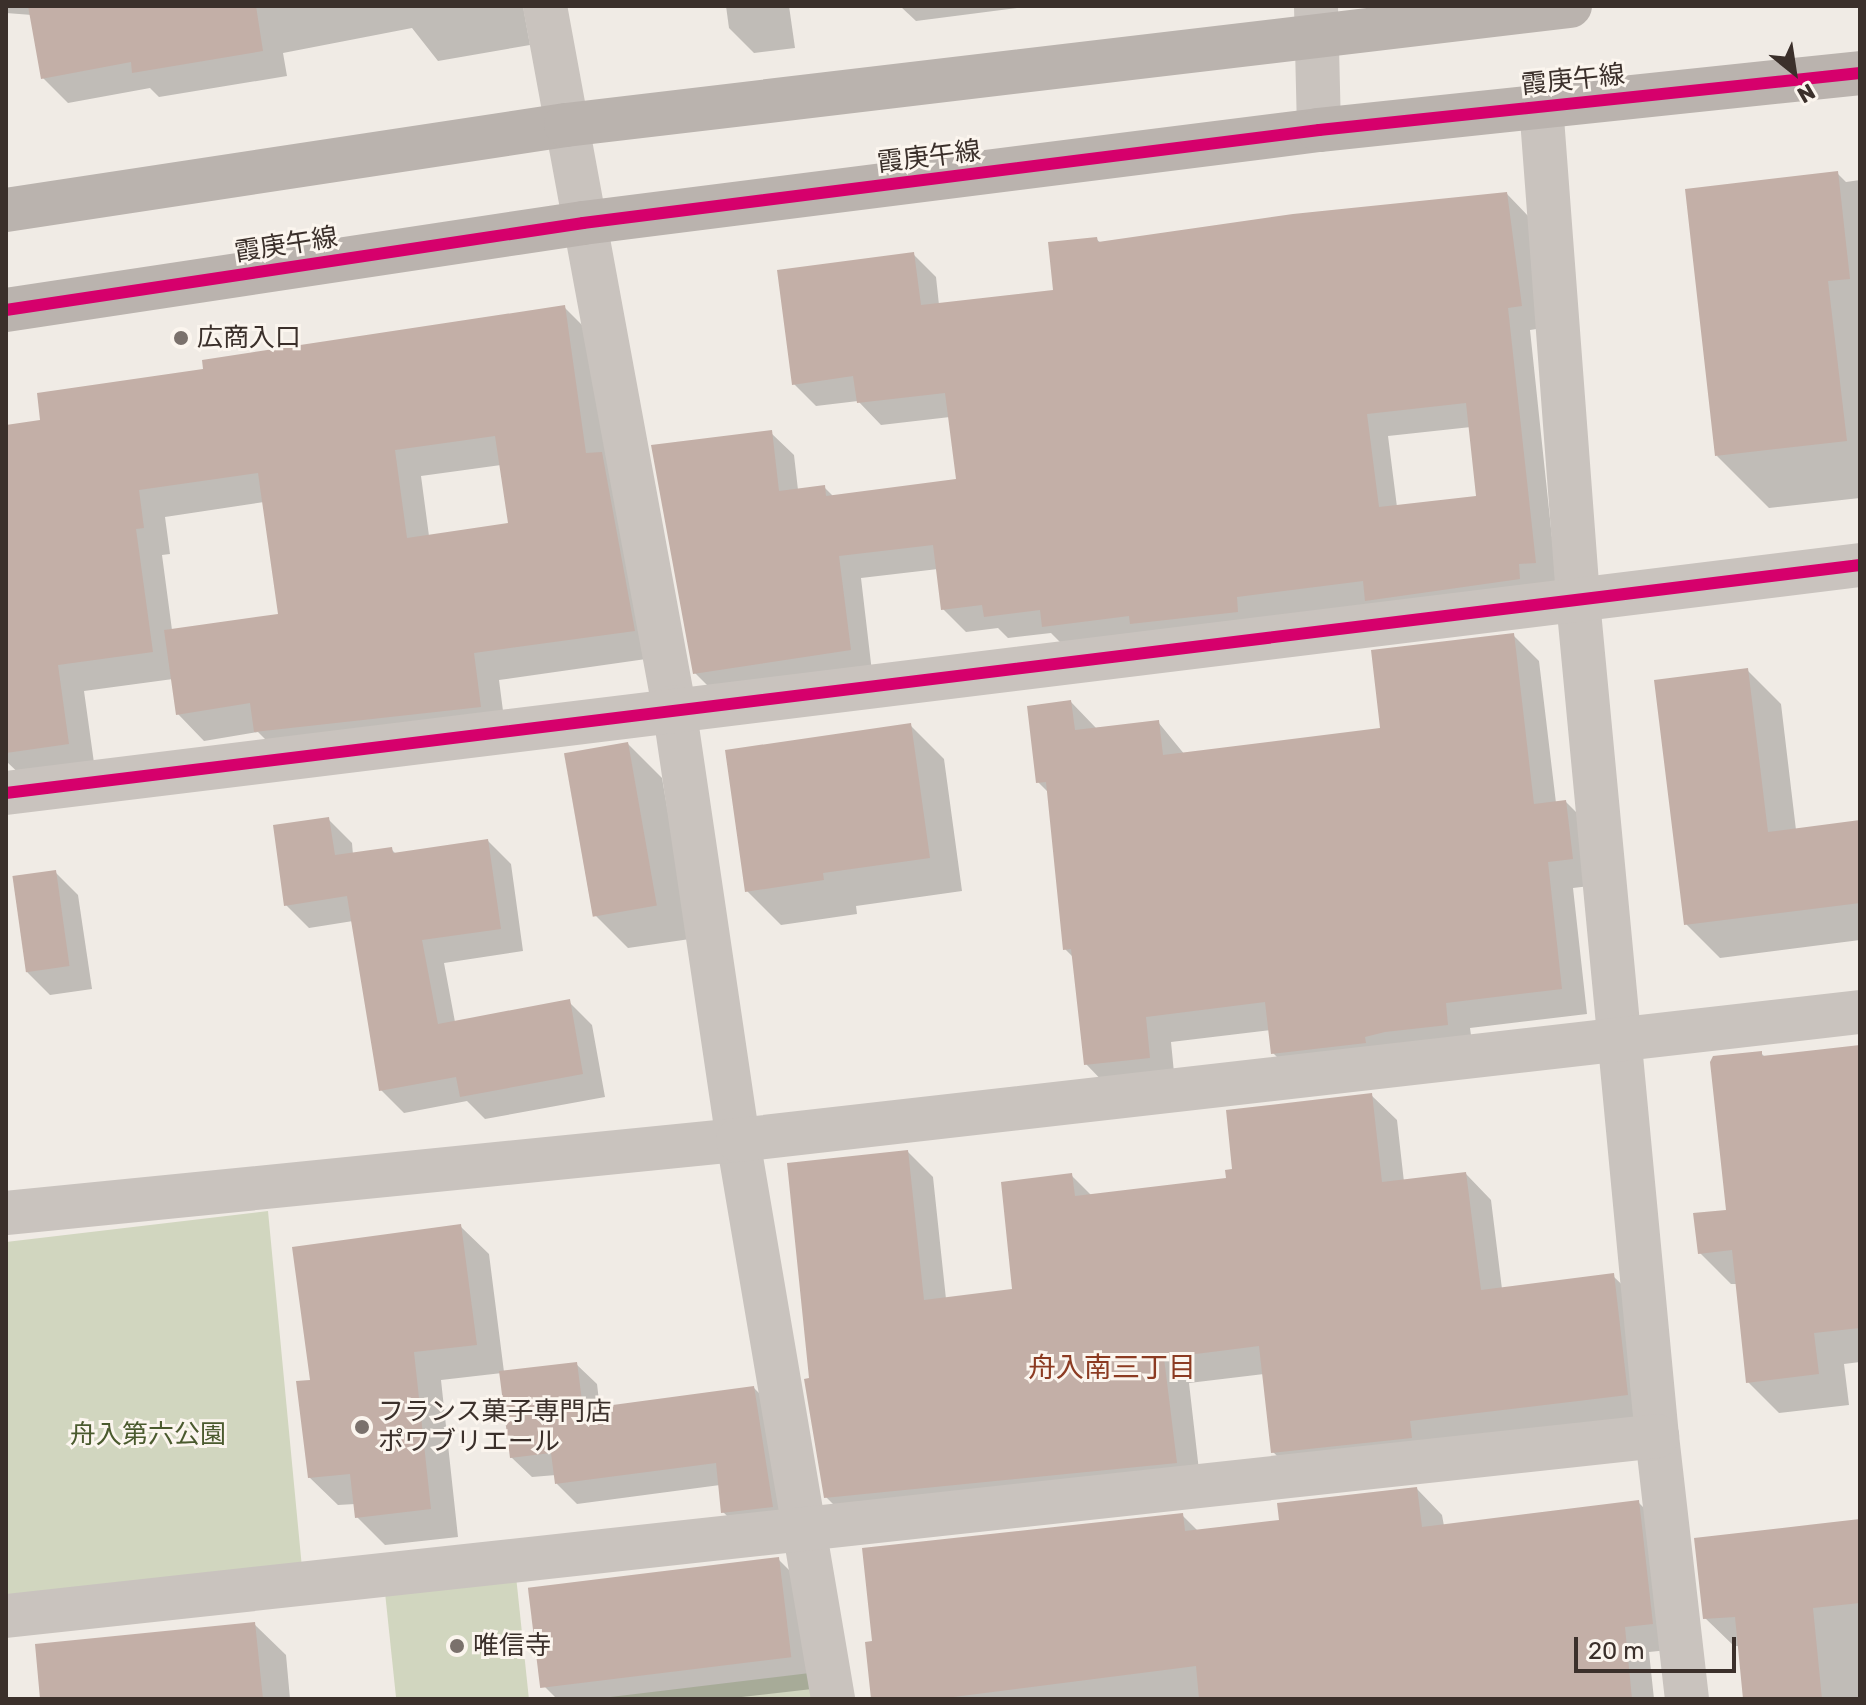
<!DOCTYPE html>
<meta charset="utf-8">
<style>
body{margin:0}
#map{position:relative;width:1866px;height:1705px;overflow:hidden;background:#f0ebe5;font-family:Rubik,"Noto Sans JP",sans-serif}
div>[style]{position:absolute}
.green>*{inset:0;background:#d1d6bf;transform-origin:0 0}
.shadow>*{inset:0;background:#0003}
.building>*{inset:0;background:#c3afa7;transform-origin:0 0}
.street>*{height:44px;margin:-22px;padding:0 22px;transform-origin:22px;border-radius:22px;background:#c9c3be}
.secondary>*{height:44px;margin:-22px;padding:0 22px;transform-origin:22px;border-radius:22px;background:#bab3ae}
.cycleway>*{height:12px;margin:-6px;padding:0 6px;transform-origin:6px;border-radius:6px;background:#d6006c}
.dots>*{width:22px;height:22px;translate:-50% -50%;box-sizing:border-box;border:4px solid #fbf5ee;border-radius:50%}
span{translate:-50% -50%;white-space:nowrap;text-align:center;line-height:1.15;-webkit-text-stroke:6px #fbf5ee;paint-order:stroke}
.street-label{font-size:26px;color:#3b302b}
.poi-label{font-size:26px;color:#3b302b}
.left{translate:0 -50%;text-align:left}
.park-label{font-size:26px;color:#4a5a2e}
.neighbourhood-label{font-size:28px;color:#8c3b22}
.frame{position:absolute;inset:0;border:8px solid #3b302b;pointer-events:none}
.north{position:absolute;left:1754px;top:32px;width:80px;height:80px;-webkit-text-stroke:6px #fbf5ee;paint-order:stroke;rotate:150deg;font-size:22px;font-weight:700;line-height:32px;text-align:center;color:#3b302b}
.north::after{content:'';display:block;margin:auto;width:28px;height:36px;background:#3b302b;clip-path:polygon(50% 0,100% 100%,50% 72%,0 100%)}
.scale{position:absolute;left:1574px;top:1637px;width:162px;height:36px;box-sizing:border-box;border:4px solid #3b302b;border-top:0;padding-left:10px;font-size:24px;line-height:28px;white-space:nowrap;color:#3b302b;-webkit-text-stroke:6px #fbf5ee;paint-order:stroke}
</style>
<div id="map">
<div class="green">
<div style="clip-path:polygon(268px 1211px,302px 1568px,15px 1599px,6px 1593px,6px 1242px)"></div>
<div style="left:516px;top:1576px;width:124px;height:132px;rotate:84deg"></div>
<div style="clip-path:polygon(810px 1673px,815px 1699px,594px 1699px)"></div>
</div>
<div class="shadow">
<div style="clip-path:polygon(6px 6px,523px 6px,530px 45px,438px 61px,412px 28px,283px 53px,287px 76px,159px 97px,150px 88px,68px 103px,43px 78px,32px 15px,6px 13px)"></div>
<div style="clip-path:polygon(726px 6px,789px 6px,795px 48px,754px 53px,729px 28px)"></div>
<div style="clip-path:polygon(900px 6px,1017px 6px,1017px 8px,916px 21px)"></div>
<div style="clip-path:polygon(1837px 173px,1846px 182px,1860px 180px,1860px 498px,1769px 508px,1717px 456px)"></div>
<div style="clip-path:polygon(evenodd,1507px 194px,1529px 217px,1543px 328px,1530px 330px,1557px 585px,1066px 648px,1051px 633px,1008px 638px,998px 628px,966px 632px,943px 609px,938px 569px,861px 578px,872px 672px,718px 696px,695px 673px,771px 433px,794px 455px,798px 490px,824px 487px,834px 497px,958px 481px,950px 417px,881px 425px,858px 401px,816px 406px,794px 384px,913px 254px,936px 277px,939px 305px,1056px 292px,1096px 239px,1101px 243px,1507px 194px,1471px 427px,1478px 498px,1397px 507px,1388px 436px,1471px 427px)"></div>
<div style="clip-path:polygon(evenodd,564px 307px,591px 334px,660px 657px,499px 680px,506px 734px,283px 757px,258px 732px,204px 741px,178px 714px,173px 679px,84px 691px,95px 770px,26px 780px,6px 761px,6px 427px,43px 422px,205px 370px,564px 307px,501px 465px,510px 524px,429px 536px,421px 476px,501px 465px,564px 307px,264px 502px,280px 616px,172px 630px,162px 555px,170px 554px,165px 517px,264px 502px)"></div>
<div style="clip-path:polygon(1513px 635px,1539px 661px,1556px 803px,1566px 802px,1592px 828px,1598px 885px,1573px 888px,1587px 1014px,1470px 1028px,1473px 1050px,1299px 1079px,1273px 1053px,1271px 1030px,1171px 1042px,1175px 1083px,1111px 1090px,1086px 1064px,1074px 958px,1065px 949px,1049px 793px,1038px 782px,1071px 702px,1096px 728px,1158px 722px,1185px 755px,1382px 730px)"></div>
<div style="clip-path:polygon(1747px 670px,1781px 704px,1796px 830px,1860px 822px,1860px 940px,1720px 958px,1686px 924px)"></div>
<div style="clip-path:polygon(910px 725px,944px 759px,962px 891px,856px 906px,857px 914px,781px 925px,747px 891px)"></div>
<div style="clip-path:polygon(628px 744px,662px 778px,690px 939px,628px 948px,594px 914px)"></div>
<div style="clip-path:polygon(329px 820px,352px 843px,353px 855px,392px 850px,397px 855px,488px 841px,511px 864px,523px 951px,444px 963px,455px 1022px,569px 1002px,592px 1025px,605px 1097px,485px 1119px,467px 1101px,404px 1113px,381px 1090px,353px 921px,309px 928px,286px 905px)"></div>
<div style="clip-path:polygon(55px 872px,78px 895px,92px 989px,50px 995px,27px 972px)"></div>
<div style="clip-path:polygon(1860px 1047px,1860px 1362px,1844px 1364px,1849px 1405px,1779px 1413px,1748px 1382px,1738px 1284px,1731px 1284px,1700px 1253px,1728px 1211px,1761px 1053px,1766px 1058px)"></div>
<div style="clip-path:polygon(1371px 1095px,1397px 1120px,1404px 1182px,1466px 1174px,1491px 1200px,1502px 1289px,1613px 1276px,1639px 1301px,1652px 1419px,1299px 1477px,1273px 1452px,1264px 1374px,1189px 1383px,1201px 1488px,852px 1523px,826px 1497px,811px 1380px,908px 1152px,933px 1177px,946px 1299px,1014px 1291px,1071px 1175px,1092px 1196px,1229px 1180px)"></div>
<div style="clip-path:polygon(460px 1226px,489px 1254px,504px 1372px,576px 1364px,597px 1384px,600px 1409px,754px 1388px,774px 1408px,792px 1527px,744px 1532px,723px 1512px,720px 1485px,577px 1504px,557px 1484px,556px 1475px,532px 1477px,511px 1457px,502px 1373px,441px 1380px,458px 1537px,385px 1545px,357px 1517px,355px 1504px,338px 1505px,309px 1477px,313px 1381px)"></div>
<div style="clip-path:polygon(1417px 1489px,1442px 1515px,1444px 1526px,1638px 1502px,1664px 1528px,1678px 1649px,1649px 1652px,1654px 1699px,873px 1699px,1182px 1515px,1198px 1531px,1281px 1521px)"></div>
<div style="clip-path:polygon(1860px 1521px,1860px 1699px,1746px 1699px,1740px 1646px,1734px 1646px,1705px 1618px)"></div>
<div style="clip-path:polygon(778px 1559px,809px 1590px,821px 1688px,724px 1699px,557px 1699px,543px 1685px)"></div>
<div style="clip-path:polygon(254px 1624px,286px 1655px,290px 1699px,42px 1699px)"></div>
</div>
<div class="building">
<div style="clip-path:polygon(28px 6px,256px 6px,263px 51px,132px 73px,131px 62px,41px 79px)"></div>
<div style="clip-path:polygon(1838px 171px,1850px 279px,1828px 281px,1847px 441px,1715px 456px,1685px 189px)"></div>
<div style="clip-path:polygon(evenodd,1507px 192px,1522px 306px,1508px 308px,1536px 563px,1519px 564px,1520px 579px,1365px 601px,1363px 581px,1237px 597px,1238px 612px,1130px 624px,1129px 616px,1042px 627px,1040px 610px,984px 617px,982px 605px,941px 610px,933px 545px,839px 556px,851px 650px,693px 674px,651px 445px,772px 430px,779px 491px,825px 485px,826px 496px,956px 479px,945px 393px,857px 403px,853px 376px,792px 385px,777px 270px,914px 252px,921px 305px,1053px 290px,1048px 242px,1097px 237px,1098px 242px,1293px 214px,1507px 192px,1466px 403px,1476px 496px,1379px 507px,1367px 414px,1466px 403px)"></div>
<div style="clip-path:polygon(evenodd,565px 305px,586px 453px,602px 452px,635px 631px,474px 653px,481px 707px,254px 732px,250px 703px,176px 715px,164px 630px,278px 614px,258px 473px,139px 490px,144px 528px,136px 529px,153px 652px,58px 665px,69px 744px,6px 753px,6px 425px,40px 420px,37px 393px,203px 369px,202px 360px,565px 305px,495px 436px,508px 523px,407px 538px,395px 450px,495px 436px)"></div>
<div style="clip-path:polygon(1514px 633px,1534px 804px,1566px 800px,1573px 859px,1548px 862px,1562px 989px,1446px 1003px,1448px 1025px,1385px 1032px,1365px 1037px,1366px 1043px,1271px 1054px,1265px 1002px,1146px 1017px,1150px 1058px,1084px 1065px,1071px 949px,1063px 950px,1046px 782px,1036px 783px,1027px 706px,1071px 700px,1075px 730px,1159px 720px,1163px 755px,1380px 728px,1371px 650px)"></div>
<div style="clip-path:polygon(1748px 668px,1768px 832px,1860px 820px,1860px 903px,1684px 925px,1654px 680px)"></div>
<div style="clip-path:polygon(911px 723px,930px 858px,823px 873px,824px 880px,745px 892px,725px 750px)"></div>
<div style="left:628px;top:742px;width:166px;height:65px;rotate:80deg"></div>
<div style="clip-path:polygon(329px 817px,335px 855px,392px 847px,393px 853px,488px 839px,501px 929px,422px 940px,438px 1024px,570px 999px,583px 1074px,460px 1097px,456px 1077px,379px 1091px,347px 896px,284px 906px,273px 825px)"></div>
<div style="left:56px;top:870px;width:97px;height:44px;rotate:82deg"></div>
<div style="clip-path:polygon(1860px 1045px,1860px 1328px,1814px 1333px,1819px 1374px,1746px 1383px,1732px 1250px,1698px 1254px,1693px 1213px,1726px 1210px,1710px 1062px,1713px 1056px,1762px 1051px,1762px 1056px)"></div>
<div style="clip-path:polygon(1372px 1093px,1382px 1182px,1466px 1172px,1481px 1290px,1614px 1273px,1628px 1395px,1410px 1421px,1412px 1438px,1271px 1453px,1259px 1346px,1164px 1358px,1177px 1463px,824px 1498px,804px 1379px,809px 1378px,787px 1163px,908px 1150px,924px 1300px,1012px 1289px,1001px 1182px,1072px 1173px,1075px 1196px,1226px 1178px,1225px 1170px,1232px 1169px,1226px 1110px)"></div>
<div style="clip-path:polygon(461px 1224px,477px 1345px,414px 1352px,431px 1509px,355px 1518px,350px 1474px,308px 1478px,296px 1381px,310px 1380px,292px 1247px)"></div>
<div style="clip-path:polygon(577px 1362px,583px 1409px,754px 1386px,773px 1507px,721px 1513px,716px 1463px,555px 1484px,551px 1453px,510px 1458px,499px 1371px)"></div>
<div style="clip-path:polygon(1417px 1487px,1422px 1527px,1639px 1500px,1653px 1624px,1625px 1627px,1632px 1699px,1199px 1699px,1196px 1666px,938px 1699px,871px 1699px,865px 1642px,872px 1641px,862px 1548px,1183px 1513px,1185px 1531px,1279px 1520px,1277px 1503px)"></div>
<div style="clip-path:polygon(1860px 1519px,1860px 1603px,1813px 1608px,1822px 1699px,1743px 1699px,1735px 1617px,1703px 1619px,1694px 1538px)"></div>
<div style="left:779px;top:1557px;width:101px;height:253px;rotate:83deg"></div>
<div style="clip-path:polygon(255px 1622px,263px 1699px,40px 1699px,35px 1644px)"></div>
</div>
<div class="street">
<div style="left:545px;top:6px;width:713px;rotate:79.57deg"></div>
<div style="left:674px;top:707px;width:438px;rotate:81.6deg"></div>
<div style="left:738px;top:1140px;width:567px;rotate:80.35deg"></div>
<div style="left:1316px;top:6px;width:124px;rotate:88.6deg"></div>
<div style="left:1541px;top:105px;width:497px;rotate:85.7deg"></div>
<div style="left:1578px;top:601px;width:839px;rotate:84.6deg"></div>
<div style="left:1657px;top:1436px;width:265px;rotate:83.5deg"></div>
<div style="left:6px;top:793px;width:1868px;rotate:-7.01deg"></div>
<div style="left:6px;top:1213px;width:736px;rotate:-5.7deg"></div>
<div style="left:738px;top:1140px;width:1129px;rotate:-6.51deg"></div>
<div style="left:6px;top:1616px;width:1661px;rotate:-6.22deg"></div>
</div>
<div class="secondary">
<div style="left:6px;top:210px;width:566px;rotate:-8.63deg"></div>
<div style="left:566px;top:125px;width:1011px;rotate:-6.76deg"></div>
<div style="left:6px;top:310px;width:584px;rotate:-8.57deg"></div>
<div style="left:583px;top:223px;width:742px;rotate:-7.2deg"></div>
<div style="left:1319px;top:130px;width:544px;rotate:-6.01deg"></div>
</div>
<div class="cycleway">
<div style="left:6px;top:310px;width:584px;rotate:-8.57deg"></div>
<div style="left:583px;top:223px;width:742px;rotate:-7.2deg"></div>
<div style="left:1319px;top:130px;width:544px;rotate:-6.01deg"></div>
<div style="left:6px;top:793px;width:1868px;rotate:-7.01deg"></div>
</div>
<div class="dots">
<div style="left:181px;top:338px;background:#7a716c"></div>
<div style="left:362px;top:1427px;background:#7a716c"></div>
<div style="left:457px;top:1646px;background:#7a716c"></div>
</div>
<div class="street-label">
<span style="left:1573px;top:80px;rotate:-6deg">霞庚午線</span>
<span style="left:929px;top:157px;rotate:-7deg">霞庚午線</span>
<span style="left:286px;top:245px;rotate:-9deg">霞庚午線</span>
</div>
<div class="poi-label">
<span class="left" style="left:197px;top:338px">広商入口</span>
<span class="left" style="left:378px;top:1427px">フランス菓子専門店<br>ポワブリエール</span>
<span class="left" style="left:473px;top:1646px">唯信寺</span>
</div>
<div class="park-label">
<span style="left:148px;top:1435px">舟入第六公園</span>
</div>
<div class="neighbourhood-label">
<span style="left:1112px;top:1368px">舟入南三丁目</span>
</div>
<div class="frame"></div>
<div class="north">N</div>
<div class="scale">20 m</div>
</div>
